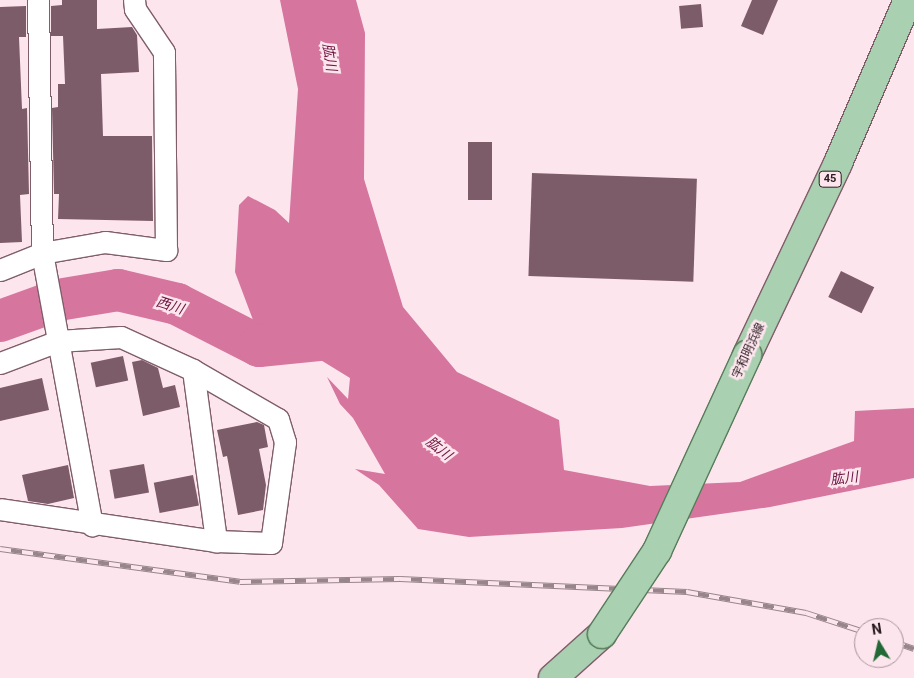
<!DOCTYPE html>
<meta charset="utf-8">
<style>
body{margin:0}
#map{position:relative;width:914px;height:678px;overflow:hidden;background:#fde5ed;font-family:Roboto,"Noto Sans JP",sans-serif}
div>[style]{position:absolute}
.water>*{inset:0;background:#d6759e}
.river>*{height:42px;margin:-21px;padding:0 21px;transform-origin:21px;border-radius:21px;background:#d6759e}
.building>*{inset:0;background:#7d5c69;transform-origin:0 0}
.roads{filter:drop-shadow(1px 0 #7f5e6a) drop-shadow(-1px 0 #7f5e6a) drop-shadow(0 1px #7f5e6a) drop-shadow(0 -1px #7f5e6a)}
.minor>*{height:21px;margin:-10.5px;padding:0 10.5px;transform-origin:10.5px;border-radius:10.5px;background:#fff}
.primary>*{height:28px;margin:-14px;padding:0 14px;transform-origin:14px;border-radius:14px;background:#a9d0b0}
.rail>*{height:5.5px;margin-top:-2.75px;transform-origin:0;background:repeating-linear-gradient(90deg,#fde5ed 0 11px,#98858b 0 22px);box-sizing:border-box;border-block:1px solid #98858b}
.bridges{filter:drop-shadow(1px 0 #577c5b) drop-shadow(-1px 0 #577c5b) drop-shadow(0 1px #577c5b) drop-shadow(0 -1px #577c5b)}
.primary-bridge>*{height:28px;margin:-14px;padding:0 14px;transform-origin:14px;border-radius:14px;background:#a9d0b0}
span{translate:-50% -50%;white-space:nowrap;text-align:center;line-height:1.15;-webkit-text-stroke:5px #fde5ed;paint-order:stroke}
.shield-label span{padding:1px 4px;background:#fde5ed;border:1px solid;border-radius:4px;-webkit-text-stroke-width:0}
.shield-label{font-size:11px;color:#281a1f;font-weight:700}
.street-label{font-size:12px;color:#281a1f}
.water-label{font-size:14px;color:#6d1642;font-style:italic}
.north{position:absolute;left:854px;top:618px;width:50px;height:50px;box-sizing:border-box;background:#fde5ed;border:1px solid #a8949b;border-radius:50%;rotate:351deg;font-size:14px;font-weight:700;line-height:20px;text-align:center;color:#281a1f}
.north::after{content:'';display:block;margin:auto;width:18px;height:22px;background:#226935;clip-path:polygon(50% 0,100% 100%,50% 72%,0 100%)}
</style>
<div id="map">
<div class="water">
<div style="clip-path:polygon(280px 0,356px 0,365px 33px,364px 179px,403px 307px,457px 372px,559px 420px,564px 470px,650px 486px,740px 482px,854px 441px,855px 411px,914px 408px,914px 478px,770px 507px,622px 528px,469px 537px,418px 529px,379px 485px,355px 469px,385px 474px,353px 418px,340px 404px,327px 377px,348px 399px,350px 378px,306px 351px,277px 352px,253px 320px,235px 272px,239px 205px,248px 196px,275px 210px,289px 223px,298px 89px)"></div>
</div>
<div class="river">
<div style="left:0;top:321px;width:62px;rotate:-19.9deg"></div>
<div style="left:58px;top:300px;width:61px;rotate:-9.5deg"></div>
<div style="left:118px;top:290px;width:61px;rotate:13.3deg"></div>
<div style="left:177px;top:304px;width:92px;rotate:27.1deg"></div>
<div style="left:259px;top:346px;width:70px;rotate:-5.7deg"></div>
</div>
<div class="building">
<div style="clip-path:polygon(62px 0,97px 0,97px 29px,132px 27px,137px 35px,139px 72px,101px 74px,103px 136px,152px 136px,153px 221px,58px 219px,59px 194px,54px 194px,52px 108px,58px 107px,58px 84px,65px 84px,63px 36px,51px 36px,51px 6px,62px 5px)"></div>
<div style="clip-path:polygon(752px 0,778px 0,763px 35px,741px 26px)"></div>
<div style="left:701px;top:4px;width:23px;height:22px;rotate:85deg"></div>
<div style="clip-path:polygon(26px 6px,26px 37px,19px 37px,22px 109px,27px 108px,29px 194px,20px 195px,22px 242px,0 243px,0 7px)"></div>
<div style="left:468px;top:142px;width:24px;height:58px"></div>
<div style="left:532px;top:173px;width:165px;height:103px;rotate:2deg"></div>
<div style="left:841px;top:271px;width:37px;height:29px;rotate:26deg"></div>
<div style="left:123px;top:356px;width:25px;height:33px;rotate:78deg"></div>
<div style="clip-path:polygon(142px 360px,158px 368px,163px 388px,175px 385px,180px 407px,143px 416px,132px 362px)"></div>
<div style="clip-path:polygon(42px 378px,49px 410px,0 421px,0 388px)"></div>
<div style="clip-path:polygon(257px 422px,264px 425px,268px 447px,259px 449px,266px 485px,263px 510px,238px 515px,227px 456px,223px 457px,217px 430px)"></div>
<div style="left:144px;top:464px;width:29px;height:35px;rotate:80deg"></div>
<div style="clip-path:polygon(68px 465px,74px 498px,48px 504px,28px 501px,22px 475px)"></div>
<div style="left:193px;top:475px;width:31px;height:40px;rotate:79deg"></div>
</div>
<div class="roads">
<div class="minor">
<div style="left:38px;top:0;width:253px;rotate:89.1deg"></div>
<div style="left:42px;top:253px;width:277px;rotate:79.6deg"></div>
<div style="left:0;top:270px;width:45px;rotate:-22deg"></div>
<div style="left:42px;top:253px;width:64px;rotate:-9.9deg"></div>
<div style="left:105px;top:242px;width:62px;rotate:7.5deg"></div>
<div style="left:166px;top:250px;width:198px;rotate:-90.6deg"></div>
<div style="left:164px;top:52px;width:52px;rotate:-124deg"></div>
<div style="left:135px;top:9px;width:9px;rotate:-96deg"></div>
<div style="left:0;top:363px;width:62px;rotate:-20.8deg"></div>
<div style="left:58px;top:341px;width:63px;rotate:-3.6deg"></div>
<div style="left:121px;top:337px;width:79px;rotate:24.6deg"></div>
<div style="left:193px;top:370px;width:98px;rotate:30deg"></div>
<div style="left:278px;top:419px;width:24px;rotate:73deg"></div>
<div style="left:285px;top:442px;width:102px;rotate:97.9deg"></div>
<div style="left:271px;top:543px;width:55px;rotate:-177.9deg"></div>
<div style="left:216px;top:541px;width:218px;rotate:-171.6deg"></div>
<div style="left:193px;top:370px;width:173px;rotate:82.3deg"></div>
</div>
<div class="primary">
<div style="left:747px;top:355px;width:212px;rotate:-64.6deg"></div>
<div style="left:838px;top:163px;width:177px;rotate:-66.8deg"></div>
<div style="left:553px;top:678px;width:66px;rotate:-41.9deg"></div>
</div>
</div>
<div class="rail">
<div style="left:0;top:549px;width:242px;rotate:7.8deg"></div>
<div style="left:240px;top:582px;width:160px;rotate:-1.1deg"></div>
<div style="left:400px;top:579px;width:287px;rotate:2.6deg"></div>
<div style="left:687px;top:592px;width:121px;rotate:10deg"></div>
<div style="left:806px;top:613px;width:61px;rotate:18.1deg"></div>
<div style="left:894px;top:642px;width:21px;rotate:19deg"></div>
</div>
<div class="bridges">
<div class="primary-bridge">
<div style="left:602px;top:634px;width:100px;rotate:-56.5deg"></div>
<div style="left:657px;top:551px;width:216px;rotate:-65.3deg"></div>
</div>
</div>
<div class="shield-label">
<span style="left:830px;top:179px">45</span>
</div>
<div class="street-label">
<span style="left:749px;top:351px;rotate:-65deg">宇和明浜線</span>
</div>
<div class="water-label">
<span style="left:330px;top:57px;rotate:81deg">肱川</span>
<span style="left:170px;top:305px;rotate:18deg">西川</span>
<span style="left:439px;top:448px;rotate:38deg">肱川</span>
<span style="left:844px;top:478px;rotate:-7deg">肱川</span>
</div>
<div class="north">N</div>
</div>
